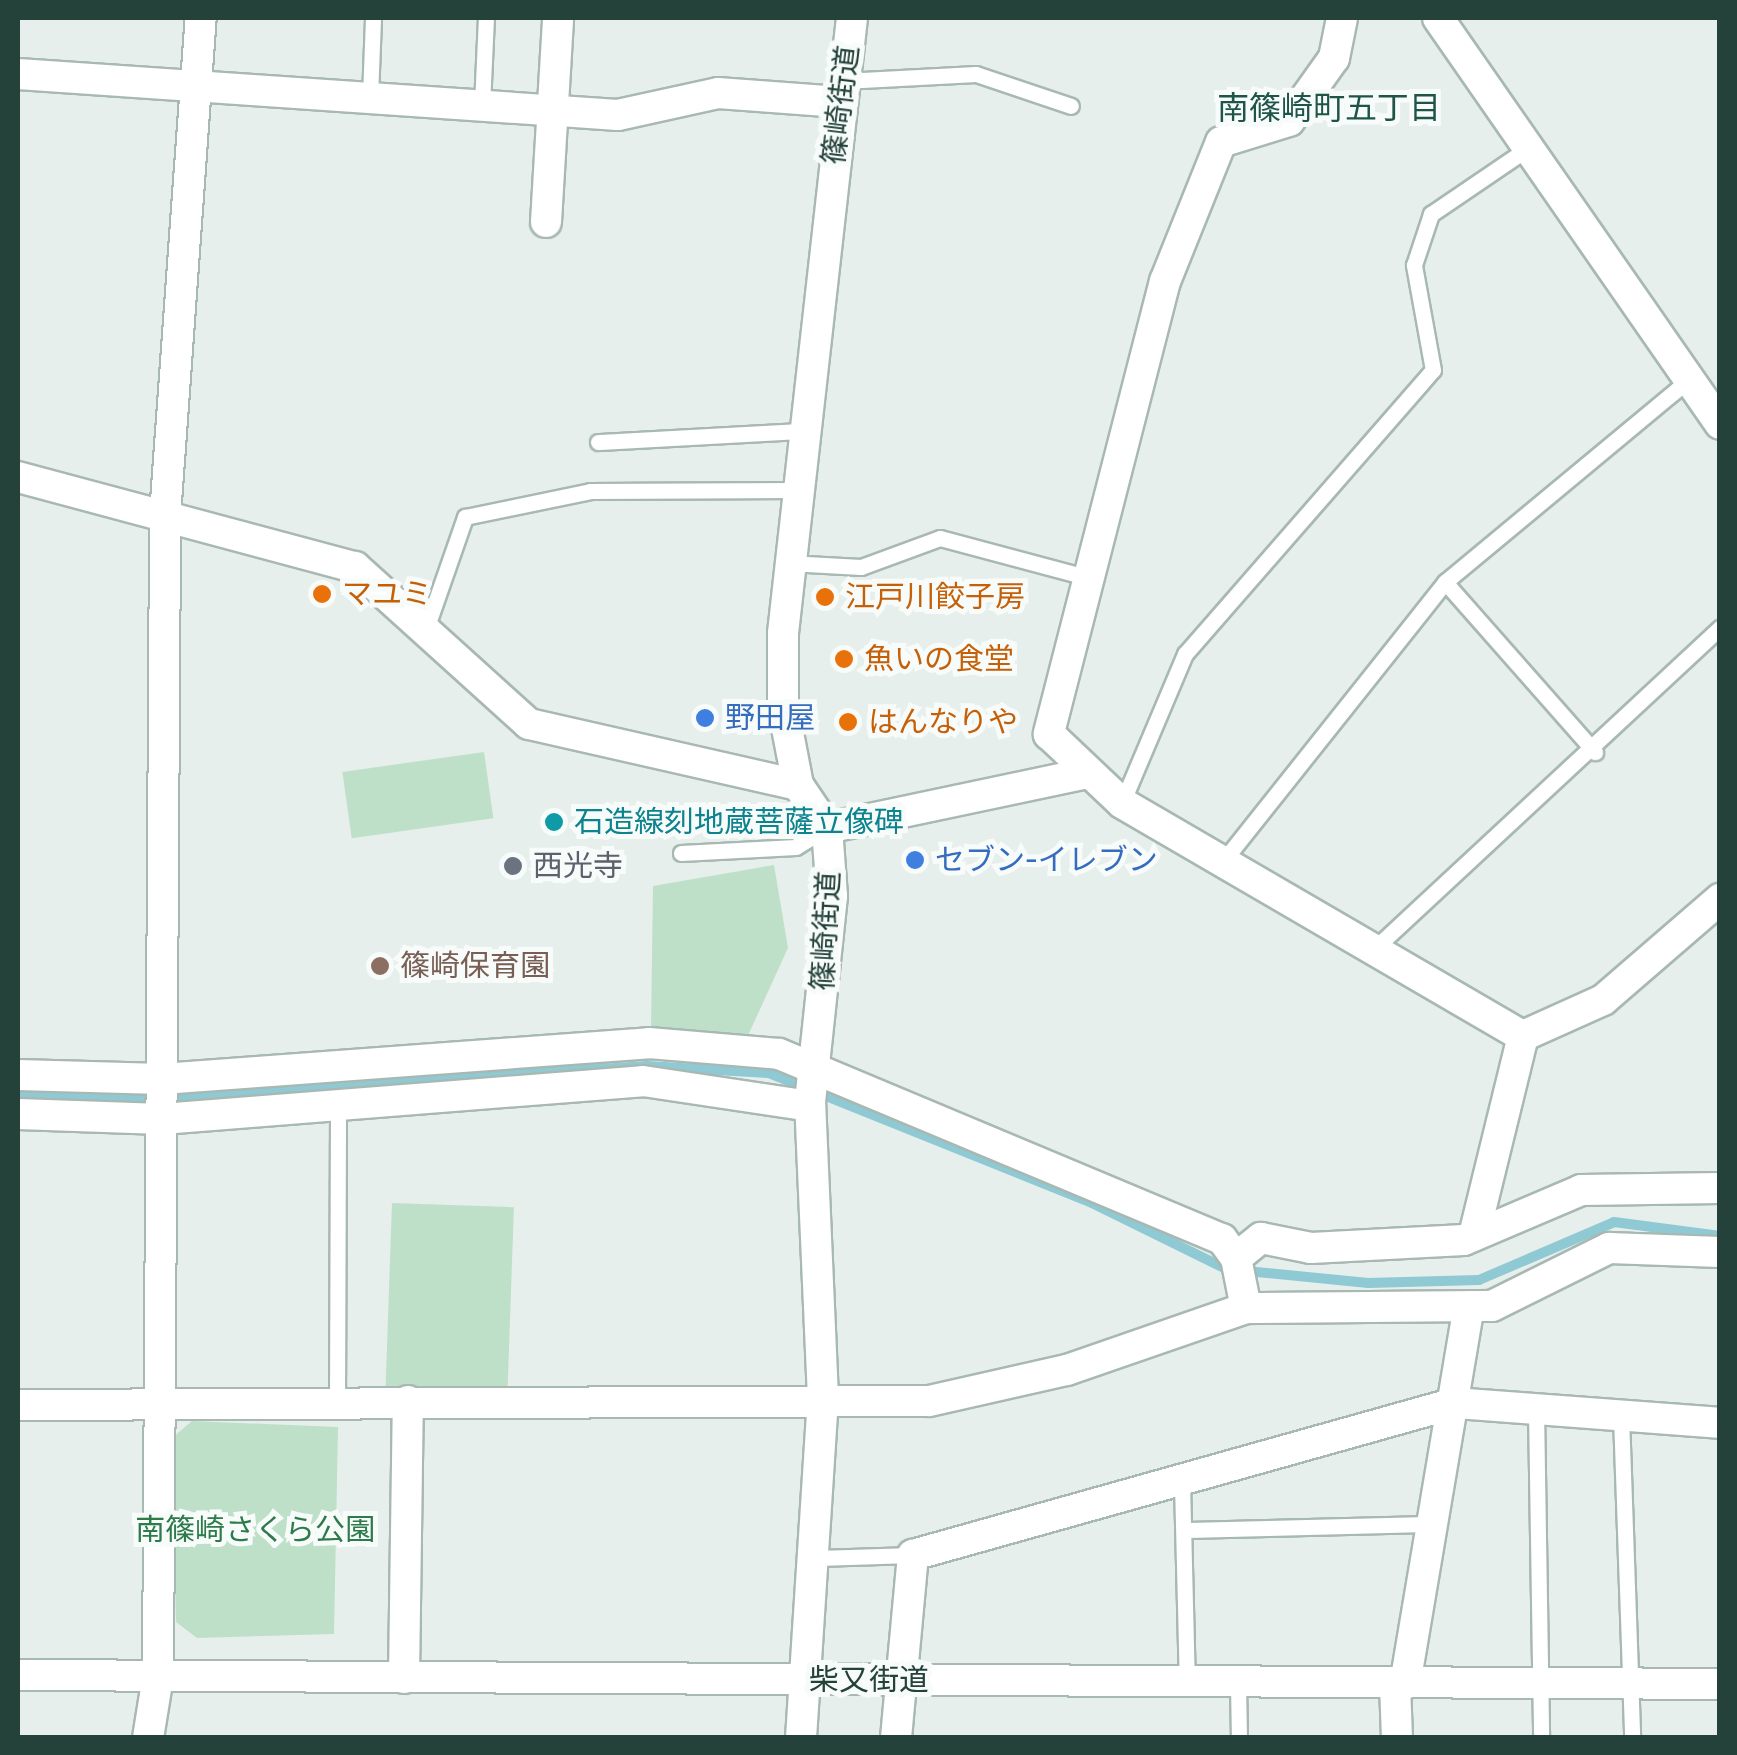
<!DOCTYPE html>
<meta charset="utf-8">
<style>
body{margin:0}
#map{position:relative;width:1737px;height:1755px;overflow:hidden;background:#e6efeb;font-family:Cabin,"Noto Sans JP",sans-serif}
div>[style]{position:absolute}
.green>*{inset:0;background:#bfe0c8;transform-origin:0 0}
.stream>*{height:10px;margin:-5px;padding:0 5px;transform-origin:5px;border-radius:5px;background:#8ec9d4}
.roads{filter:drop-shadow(2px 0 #a8b8b2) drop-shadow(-2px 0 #a8b8b2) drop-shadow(0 2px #a8b8b2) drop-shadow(0 -2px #a8b8b2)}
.lane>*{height:15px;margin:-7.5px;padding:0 7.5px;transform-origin:7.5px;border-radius:7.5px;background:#fff}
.street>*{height:30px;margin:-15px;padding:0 15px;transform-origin:15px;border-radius:15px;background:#fff}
.secondary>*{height:30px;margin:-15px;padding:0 15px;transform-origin:15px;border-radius:15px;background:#fff}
.dots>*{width:28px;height:28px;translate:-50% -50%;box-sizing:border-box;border:5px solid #f7fbf9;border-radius:50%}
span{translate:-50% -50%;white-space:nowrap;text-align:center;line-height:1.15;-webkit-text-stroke:10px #f7fbf9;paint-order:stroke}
.street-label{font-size:30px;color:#24423a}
.food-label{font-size:30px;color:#c56008}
.left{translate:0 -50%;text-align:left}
.shop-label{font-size:30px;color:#366cbe}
.culture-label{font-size:30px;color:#0d838f}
.worship-label{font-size:30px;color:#5b616d}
.education-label{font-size:30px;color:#785e54}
.park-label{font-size:30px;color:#2d7a4b}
.neighbourhood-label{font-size:32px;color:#1f5548}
.frame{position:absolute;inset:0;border:20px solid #24423a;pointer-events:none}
</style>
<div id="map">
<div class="green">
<div style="left:484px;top:752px;width:67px;height:143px;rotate:82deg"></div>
<div style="clip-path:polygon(774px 865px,788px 948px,745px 1042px,651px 1030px,653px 886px)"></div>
<div style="left:392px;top:1203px;width:122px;height:183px;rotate:2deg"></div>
<div style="clip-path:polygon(192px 1421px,338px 1427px,334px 1634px,197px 1638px,176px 1622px,172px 1438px)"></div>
</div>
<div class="stream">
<div style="left:18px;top:1092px;width:108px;rotate:3.7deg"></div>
<div style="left:126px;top:1099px;width:522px;rotate:-3.62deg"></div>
<div style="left:647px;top:1066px;width:122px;rotate:3.3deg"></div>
<div style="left:769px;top:1073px;width:348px;rotate:21.9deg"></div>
<div style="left:1092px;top:1203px;width:149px;rotate:26.2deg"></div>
<div style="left:1226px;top:1269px;width:143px;rotate:5.6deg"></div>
<div style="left:1368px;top:1283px;width:111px;rotate:-1.5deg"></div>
<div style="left:1479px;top:1280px;width:147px;rotate:-23.2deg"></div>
<div style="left:1614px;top:1222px;width:107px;rotate:7.5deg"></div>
</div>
<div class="roads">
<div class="lane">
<div style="left:843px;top:81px;width:133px;rotate:-3deg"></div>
<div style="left:976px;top:74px;width:100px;rotate:18.6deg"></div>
<div style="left:370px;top:97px;width:79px;rotate:-87.8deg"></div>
<div style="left:482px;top:105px;width:87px;rotate:-87.4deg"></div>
<div style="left:598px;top:442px;width:204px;rotate:-3.1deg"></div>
<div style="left:788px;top:563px;width:73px;rotate:3.1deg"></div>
<div style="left:861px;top:567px;width:84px;rotate:-20.2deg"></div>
<div style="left:940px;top:538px;width:154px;rotate:15deg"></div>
<div style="left:1445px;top:582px;width:227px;rotate:48.6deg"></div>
<div style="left:425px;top:632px;width:122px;rotate:-70.8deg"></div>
<div style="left:465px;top:517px;width:128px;rotate:-11.7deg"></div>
<div style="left:590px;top:491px;width:205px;rotate:-0.3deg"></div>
<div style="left:1122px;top:803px;width:162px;rotate:-67.1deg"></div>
<div style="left:1185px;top:654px;width:377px;rotate:-48.9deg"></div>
<div style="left:1433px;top:370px;width:107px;rotate:-100.3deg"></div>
<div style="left:1414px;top:265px;width:54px;rotate:-71.6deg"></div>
<div style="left:1431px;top:214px;width:121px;rotate:-34.2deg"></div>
<div style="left:681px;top:853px;width:115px;rotate:-3deg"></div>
<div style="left:796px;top:847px;width:36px;rotate:-32deg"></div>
<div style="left:1224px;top:860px;width:355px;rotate:-51.5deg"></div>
<div style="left:1445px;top:582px;width:316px;rotate:-39.7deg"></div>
<div style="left:1372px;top:951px;width:475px;rotate:-42.9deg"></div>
<div style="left:337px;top:1402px;width:297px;rotate:-89.8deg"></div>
<div style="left:1536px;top:1409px;width:329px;rotate:89.1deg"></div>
<div style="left:1621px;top:1416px;width:322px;rotate:88deg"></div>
<div style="left:1182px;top:1483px;width:199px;rotate:88.6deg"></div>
<div style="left:1185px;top:1530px;width:245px;rotate:-1.4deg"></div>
<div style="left:817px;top:1558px;width:96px;rotate:-1.8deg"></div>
<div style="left:1238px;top:1683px;width:55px;rotate:89deg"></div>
</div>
<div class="street">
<div style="left:1342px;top:18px;width:41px;rotate:101.3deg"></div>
<div style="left:1334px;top:58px;width:77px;rotate:125.5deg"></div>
<div style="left:1289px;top:121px;width:71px;rotate:162.8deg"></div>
<div style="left:1221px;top:142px;width:150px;rotate:111.9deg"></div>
<div style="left:1165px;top:281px;width:468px;rotate:104.4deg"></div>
<div style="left:1049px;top:734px;width:100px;rotate:43.4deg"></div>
<div style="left:1122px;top:803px;width:464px;rotate:30.2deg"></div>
<div style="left:1523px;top:1036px;width:205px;rotate:103.8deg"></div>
<div style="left:1438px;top:18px;width:494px;rotate:55.2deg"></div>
<div style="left:18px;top:74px;width:601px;rotate:3.91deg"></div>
<div style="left:618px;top:115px;width:102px;rotate:-12.4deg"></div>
<div style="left:718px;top:93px;width:122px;rotate:4.2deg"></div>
<div style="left:546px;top:222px;width:204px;rotate:-86.6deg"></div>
<div style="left:18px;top:477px;width:349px;rotate:15deg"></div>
<div style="left:355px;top:567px;width:234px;rotate:42.1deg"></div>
<div style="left:529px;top:724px;width:276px;rotate:12.8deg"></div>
<div style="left:827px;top:828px;width:263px;rotate:-11.9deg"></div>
<div style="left:1523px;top:1036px;width:88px;rotate:-24.2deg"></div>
<div style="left:1603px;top:1000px;width:155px;rotate:-40.8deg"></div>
<div style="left:18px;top:1075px;width:144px;rotate:1.6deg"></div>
<div style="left:162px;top:1079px;width:488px;rotate:-4.2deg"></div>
<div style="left:649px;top:1043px;width:130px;rotate:4.8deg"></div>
<div style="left:779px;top:1054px;width:480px;rotate:22.7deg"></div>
<div style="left:1222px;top:1239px;width:24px;rotate:54deg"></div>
<div style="left:1236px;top:1258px;width:51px;rotate:78.7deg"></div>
<div style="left:18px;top:1114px;width:144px;rotate:2deg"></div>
<div style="left:162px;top:1119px;width:482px;rotate:-4.5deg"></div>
<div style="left:643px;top:1081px;width:169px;rotate:8.5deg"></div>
<div style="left:1236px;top:1258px;width:32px;rotate:-39deg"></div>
<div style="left:1261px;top:1238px;width:51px;rotate:11.3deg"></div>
<div style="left:1311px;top:1248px;width:153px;rotate:-3deg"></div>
<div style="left:1464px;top:1240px;width:127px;rotate:-23.1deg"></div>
<div style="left:1581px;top:1190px;width:139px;rotate:-0.8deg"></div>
<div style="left:18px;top:1405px;width:911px;rotate:-0.25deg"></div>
<div style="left:929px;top:1401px;width:141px;rotate:-12.7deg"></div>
<div style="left:1067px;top:1370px;width:189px;rotate:-19.1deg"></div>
<div style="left:1246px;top:1308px;width:246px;rotate:-0.5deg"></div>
<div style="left:1492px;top:1306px;width:131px;rotate:-26.4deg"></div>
<div style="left:1609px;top:1248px;width:111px;rotate:2.1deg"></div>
<div style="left:404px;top:1678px;width:277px;rotate:-89.2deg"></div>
<div style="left:1395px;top:1684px;width:54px;rotate:87.9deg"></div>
<div style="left:1405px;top:1684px;width:383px;rotate:-80.4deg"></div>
<div style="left:148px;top:1738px;width:63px;rotate:-80.8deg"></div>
<div style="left:158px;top:1676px;width:1160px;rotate:-89.65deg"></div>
<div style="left:165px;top:516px;width:499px;rotate:-85.9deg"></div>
<div style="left:896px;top:1738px;width:184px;rotate:-84.7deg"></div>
<div style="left:913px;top:1555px;width:563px;rotate:-15.67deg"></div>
<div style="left:1455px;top:1403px;width:266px;rotate:4.3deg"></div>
</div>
<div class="secondary">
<div style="left:18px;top:1675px;width:1702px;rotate:0.3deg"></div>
<div style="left:801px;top:1738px;width:341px;rotate:-86.3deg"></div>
<div style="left:823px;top:1398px;width:296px;rotate:-92.5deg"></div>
<div style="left:810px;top:1102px;width:207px;rotate:-83.9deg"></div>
<div style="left:832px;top:896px;width:68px;rotate:-94.2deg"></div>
<div style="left:827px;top:828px;width:52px;rotate:-124deg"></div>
<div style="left:798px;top:785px;width:79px;rotate:-100.9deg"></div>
<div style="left:783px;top:707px;width:74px;rotate:-90deg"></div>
<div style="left:783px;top:633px;width:619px;rotate:-83.6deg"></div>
</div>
</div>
<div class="dots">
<div style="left:322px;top:594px;background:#e8710a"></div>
<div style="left:825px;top:597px;background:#e8710a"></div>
<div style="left:844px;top:659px;background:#e8710a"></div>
<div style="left:705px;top:718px;background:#3f7fe0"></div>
<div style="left:848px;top:722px;background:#e8710a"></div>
<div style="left:554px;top:822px;background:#0f9aa8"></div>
<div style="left:915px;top:860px;background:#3f7fe0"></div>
<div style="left:513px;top:866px;background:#6b7280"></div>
<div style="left:380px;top:966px;background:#8d6e63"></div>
</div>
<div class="street-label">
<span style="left:841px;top:105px;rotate:-83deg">篠崎街道</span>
<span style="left:826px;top:931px;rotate:-87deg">篠崎街道</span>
<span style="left:869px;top:1680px">柴又街道</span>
</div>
<div class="food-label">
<span class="left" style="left:342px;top:594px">マユミ</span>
<span class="left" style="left:845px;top:597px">江戸川餃子房</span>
<span class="left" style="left:864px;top:659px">魚いの食堂</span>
<span class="left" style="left:868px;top:722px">はんなりや</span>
</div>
<div class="shop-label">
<span class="left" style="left:725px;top:718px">野田屋</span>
<span class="left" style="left:935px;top:860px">セブン-イレブン</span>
</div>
<div class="culture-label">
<span class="left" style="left:574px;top:822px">石造線刻地蔵菩薩立像碑</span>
</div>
<div class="worship-label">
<span class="left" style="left:533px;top:866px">西光寺</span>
</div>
<div class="education-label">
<span class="left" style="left:400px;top:966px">篠崎保育園</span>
</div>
<div class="park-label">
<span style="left:255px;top:1530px">南篠崎さくら公園</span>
</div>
<div class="neighbourhood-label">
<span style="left:1329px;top:108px">南篠崎町五丁目</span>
</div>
<div class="frame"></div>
</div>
